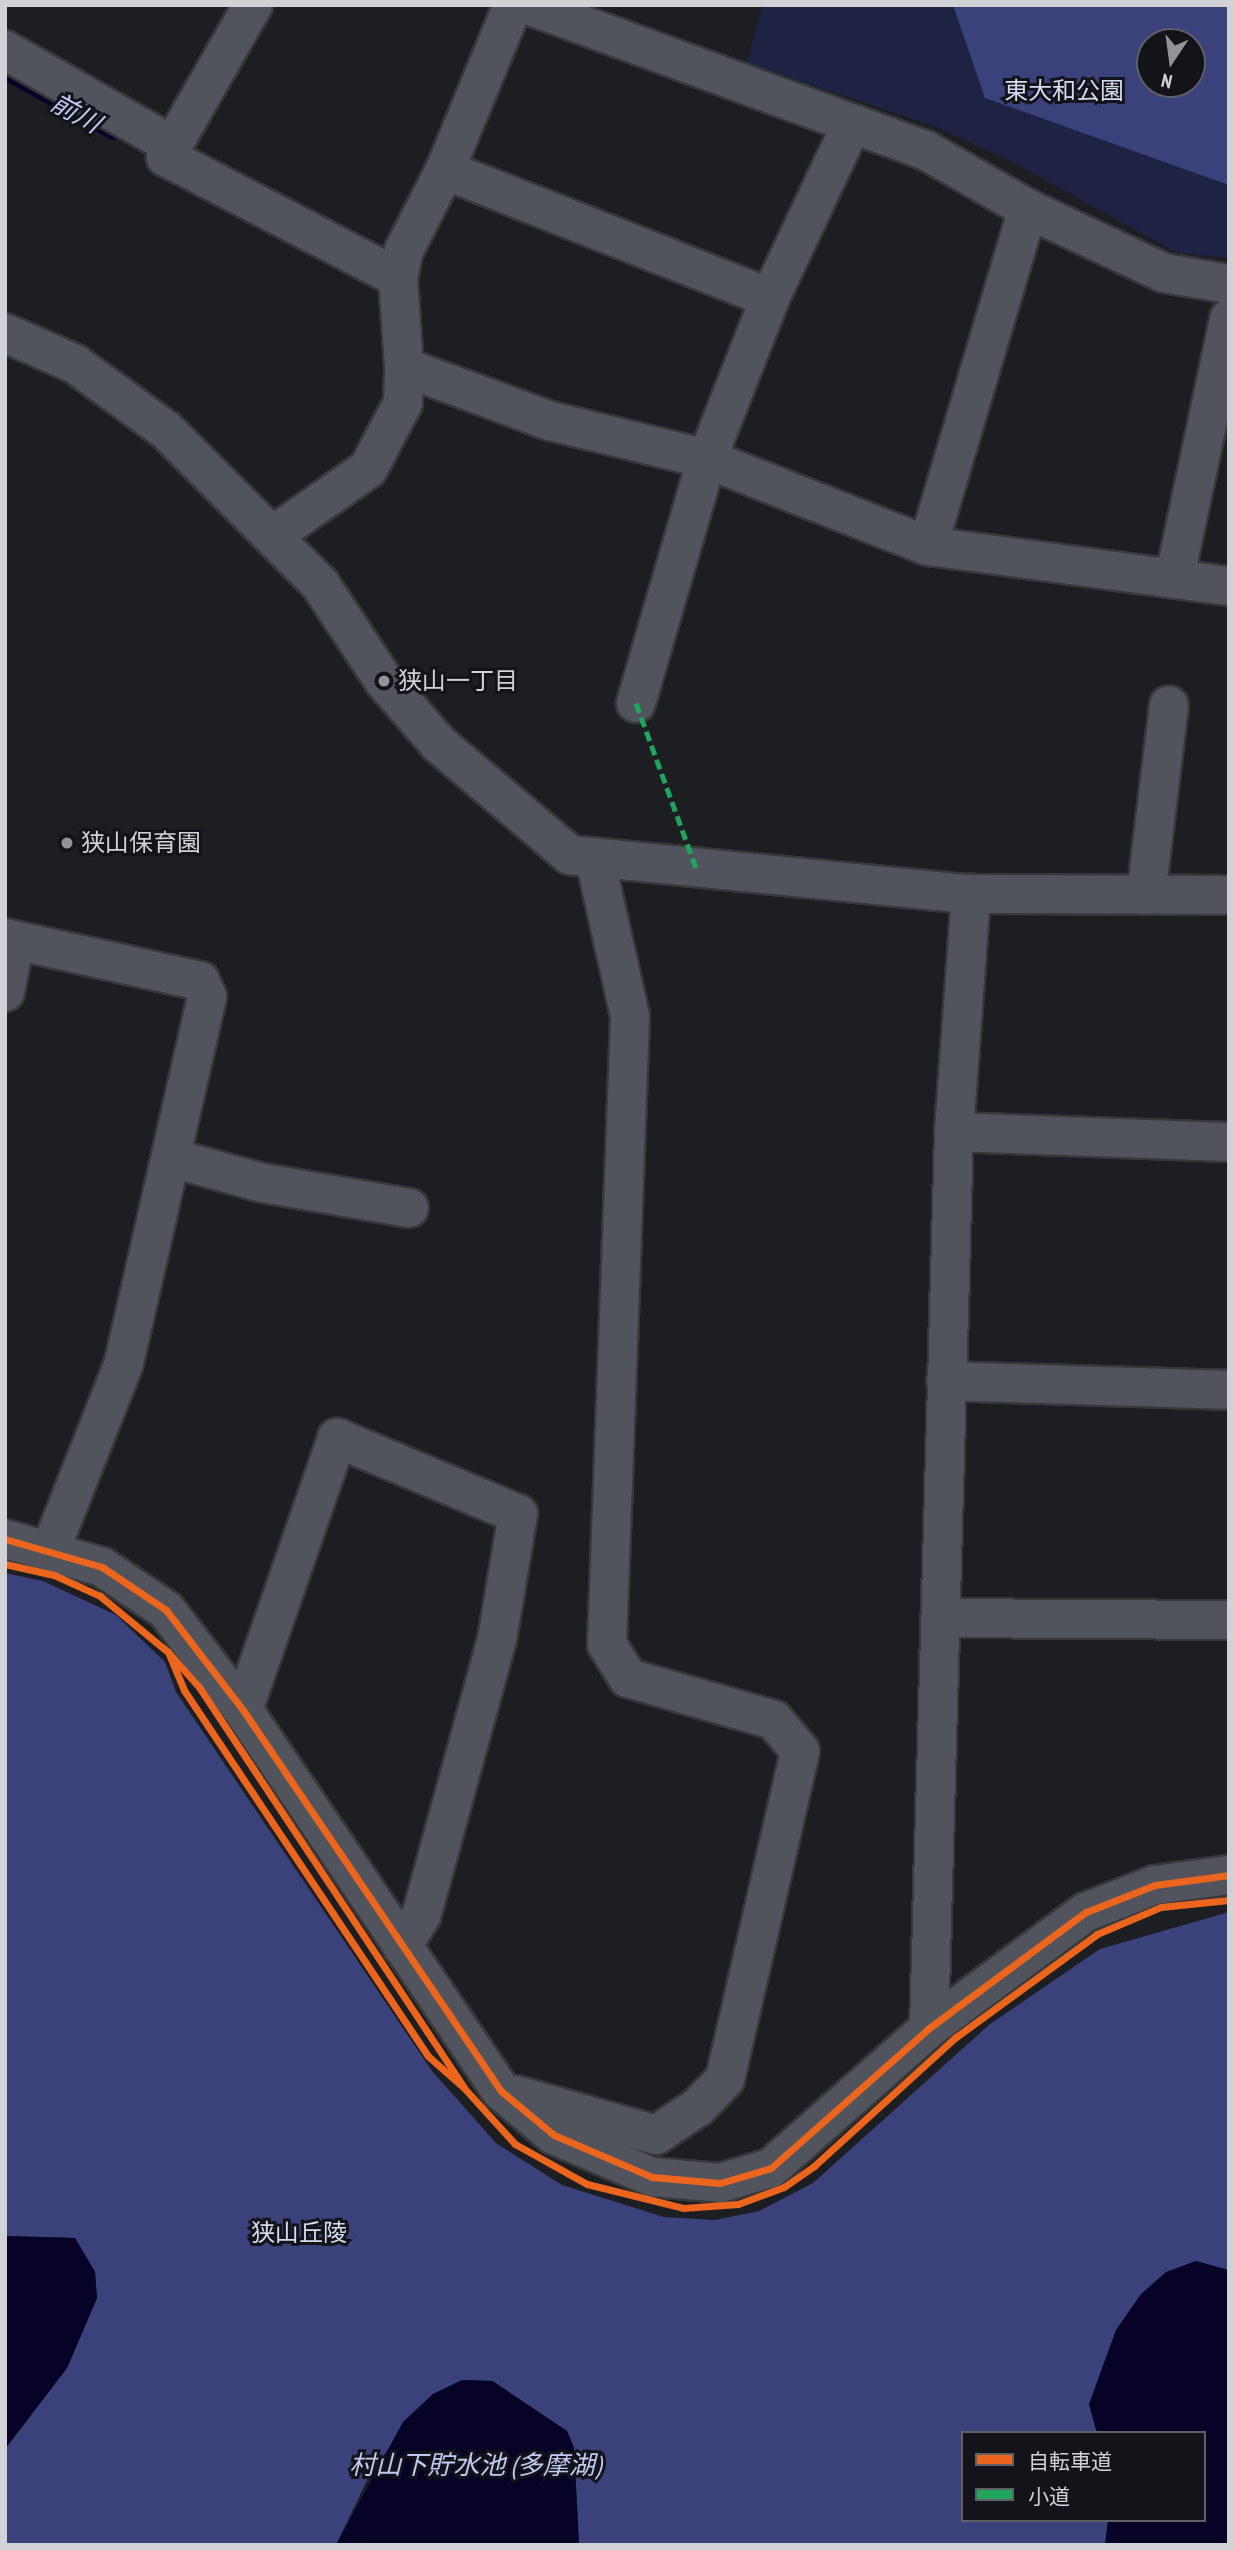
<!DOCTYPE html>
<meta charset="utf-8">
<style>
body{margin:0}
#map{position:relative;width:1234px;height:2550px;overflow:hidden;background:#1d1e22;font-family:"PT Sans Narrow","Noto Sans JP",sans-serif}
div>[style]{position:absolute}
.green>*{inset:0;background:#1f2343}
.forest>*{inset:0;background:#3a417b}
.water>*{inset:0;background:#060326}
.stream>*{height:12px;margin:-6px;padding:0 6px;transform-origin:6px;border-radius:6px;background:#060326}
.roads{filter:drop-shadow(2px 0 #37383a) drop-shadow(-2px 0 #37383a) drop-shadow(0 2px #37383a) drop-shadow(0 -2px #37383a)}
.minor>*{height:38px;margin:-19px;padding:0 19px;transform-origin:19px;border-radius:19px;background:#52545d}
.quiet>*{height:5px;margin-top:-2.5px;transform-origin:0;background:repeating-linear-gradient(90deg,#20a55d 0 10px,transparent 0 15px)}
.cycleway>*{height:7px;margin:-3.5px;padding:0 3.5px;transform-origin:3.5px;border-radius:3.5px;background:#eb651d}
.dots>*{width:19px;height:19px;translate:-50% -50%;box-sizing:border-box;border:4px solid #131419;border-radius:50%}
span{translate:-50% -50%;white-space:nowrap;text-align:center;line-height:1.15;-webkit-text-stroke:6px #131419;paint-order:stroke}
.park-label{font-size:24px;color:#d5daee}
.poi-label{font-size:24px;color:#d1d2d5}
.left{translate:0 -50%;text-align:left}
.water-label{font-size:26px;color:#c0c9f1;font-style:italic}
.frame{position:absolute;inset:0;border:7px solid #d1d2d5;pointer-events:none}
.legend{position:absolute;left:961px;top:2431px;width:245px;height:91px;box-sizing:border-box;background:#131419;border:2px solid #5f6064;margin:0;padding:9px 12px;list-style:none;font-size:21px;color:#d1d2d5}
.legend li{display:flex;align-items:center;gap:14px;height:35px}
.legend b{width:35px;border:2px solid #5f6064}
.north{position:absolute;left:1136px;top:28px;width:70px;height:70px;box-sizing:border-box;background:#131419;border:2px solid #5f6064;border-radius:50%;rotate:193deg;font-size:19px;font-weight:700;line-height:28px;text-align:center;color:#d1d2d5}
.north::after{content:'';display:block;margin:auto;width:24px;height:32px;background:#929396;clip-path:polygon(50% 0,100% 100%,50% 72%,0 100%)}
</style>
<div id="map">
<div class="green">
<div style="clip-path:polygon(evenodd,763px 5px,1229px 5px,1229px 258px,1177px 253px,1011px 161px,934px 126px,747px 63px,763px 5px,1150px 42px,1192px 42px,1192px 84px,1150px 84px,1150px 42px)"></div>
</div>
<div class="forest">
<div style="clip-path:polygon(evenodd,953px 5px,1229px 5px,1229px 185px,985px 98px,953px 5px,1150px 42px,1192px 42px,1192px 84px,1150px 84px,1150px 42px)"></div>
<div style="clip-path:polygon(5px 1573px,43px 1581px,116px 1615px,165px 1662px,176px 1692px,432px 2071px,496px 2143px,562px 2185px,664px 2217px,715px 2220px,759px 2211px,813px 2183px,990px 2024px,1100px 1949px,1229px 1912px,1229px 2270px,1089px 2404px,1097px 2433px,963px 2433px,963px 2520px,1108px 2520px,1105px 2545px,579px 2545px,574px 2448px,567px 2431px,493px 2381px,463px 2380px,433px 2394px,372px 2470px,336px 2545px,5px 2545px,5px 2449px,67px 2368px,97px 2298px,95px 2272px,75px 2238px,5px 2236px)"></div>
</div>
<div class="water">
<div style="clip-path:polygon(5px 2236px,75px 2238px,95px 2272px,97px 2298px,67px 2368px,5px 2449px)"></div>
<div style="clip-path:polygon(1196px 2261px,1229px 2270px,1229px 2545px,1105px 2545px,1108px 2520px,1204px 2520px,1204px 2433px,1097px 2433px,1089px 2404px,1116px 2330px,1141px 2294px,1166px 2272px)"></div>
<div style="clip-path:polygon(462px 2380px,492px 2381px,567px 2431px,574px 2448px,579px 2545px,336px 2545px,403px 2422px,433px 2394px)"></div>
</div>
<div class="stream">
<div style="left:5px;top:74px;width:124px;rotate:29.1deg"></div>
</div>
<div class="roads">
<div class="minor">
<div style="left:253px;top:5px;width:175px;rotate:119.8deg"></div>
<div style="left:166px;top:157px;width:262px;rotate:27.5deg"></div>
<div style="left:513px;top:5px;width:178px;rotate:112.4deg"></div>
<div style="left:445px;top:170px;width:90px;rotate:117.1deg"></div>
<div style="left:404px;top:250px;width:29px;rotate:102deg"></div>
<div style="left:398px;top:278px;width:89px;rotate:86.1deg"></div>
<div style="left:404px;top:367px;width:156px;rotate:20.3deg"></div>
<div style="left:550px;top:421px;width:162px;rotate:13.6deg"></div>
<div style="left:707px;top:459px;width:238px;rotate:21.5deg"></div>
<div style="left:928px;top:546px;width:304px;rotate:7.6deg"></div>
<div style="left:528px;top:5px;width:423px;rotate:20.1deg"></div>
<div style="left:925px;top:150px;width:119px;rotate:29.8deg"></div>
<div style="left:1028px;top:209px;width:150px;rotate:25.2deg"></div>
<div style="left:1164px;top:273px;width:66px;rotate:9.6deg"></div>
<div style="left:5px;top:50px;width:193px;rotate:29.7deg"></div>
<div style="left:445px;top:170px;width:349px;rotate:21.5deg"></div>
<div style="left:5px;top:333px;width:77px;rotate:23.9deg"></div>
<div style="left:75px;top:364px;width:112px;rotate:36deg"></div>
<div style="left:166px;top:430px;width:218px;rotate:45deg"></div>
<div style="left:320px;top:584px;width:116px;rotate:56.6deg"></div>
<div style="left:384px;top:681px;width:84px;rotate:48.9deg"></div>
<div style="left:439px;top:744px;width:172px;rotate:40.3deg"></div>
<div style="left:570px;top:855px;width:403px;rotate:5.6deg"></div>
<div style="left:971px;top:894px;width:258px;rotate:0.2deg"></div>
<div style="left:275px;top:534px;width:113px;rotate:-35deg"></div>
<div style="left:368px;top:469px;width:75px;rotate:-62.1deg"></div>
<div style="left:403px;top:403px;width:36px;rotate:-88deg"></div>
<div style="left:928px;top:546px;width:352px;rotate:-73.5deg"></div>
<div style="left:1175px;top:576px;width:263px;rotate:-78.1deg"></div>
<div style="left:636px;top:703px;width:254px;rotate:-73.8deg"></div>
<div style="left:707px;top:459px;width:173px;rotate:-68.6deg"></div>
<div style="left:770px;top:298px;width:190px;rotate:-64.8deg"></div>
<div style="left:1146px;top:895px;width:191px;rotate:-83.1deg"></div>
<div style="left:5px;top:938px;width:200px;rotate:12.4deg"></div>
<div style="left:200px;top:981px;width:17px;rotate:66deg"></div>
<div style="left:207px;top:997px;width:375px;rotate:102.8deg"></div>
<div style="left:124px;top:1363px;width:199px;rotate:111.5deg"></div>
<div style="left:5px;top:992px;width:53px;rotate:-79.1deg"></div>
<div style="left:954px;top:1132px;width:275px;rotate:2.1deg"></div>
<div style="left:172px;top:1158px;width:94px;rotate:15.4deg"></div>
<div style="left:263px;top:1183px;width:148px;rotate:9.7deg"></div>
<div style="left:946px;top:1381px;width:283px;rotate:1.8deg"></div>
<div style="left:5px;top:1539px;width:101px;rotate:16.1deg"></div>
<div style="left:102px;top:1567px;width:77px;rotate:33.9deg"></div>
<div style="left:166px;top:1610px;width:126px;rotate:52.4deg"></div>
<div style="left:243px;top:1710px;width:460px;rotate:55.9deg"></div>
<div style="left:501px;top:2091px;width:69px;rotate:39.7deg"></div>
<div style="left:554px;top:2135px;width:107px;rotate:23.2deg"></div>
<div style="left:652px;top:2177px;width:68px;rotate:5deg"></div>
<div style="left:720px;top:2183px;width:53px;rotate:-16.4deg"></div>
<div style="left:771px;top:2168px;width:211px;rotate:-41.5deg"></div>
<div style="left:929px;top:2028px;width:195px;rotate:-36.5deg"></div>
<div style="left:1086px;top:1912px;width:74px;rotate:-21.4deg"></div>
<div style="left:1155px;top:1885px;width:75px;rotate:-7.7deg"></div>
<div style="left:940px;top:1618px;width:289px;rotate:0.4deg"></div>
<div style="left:243px;top:1710px;width:288px;rotate:-70.9deg"></div>
<div style="left:337px;top:1438px;width:196px;rotate:22.8deg"></div>
<div style="left:518px;top:1514px;width:127px;rotate:99.5deg"></div>
<div style="left:497px;top:1639px;width:287px;rotate:105.3deg"></div>
<div style="left:421px;top:1916px;width:36px;rotate:122deg"></div>
<div style="left:929px;top:2028px;width:896px;rotate:-88.4deg"></div>
<div style="left:954px;top:1132px;width:239px;rotate:-85.9deg"></div>
<div style="left:516px;top:2095px;width:146px;rotate:15.9deg"></div>
<div style="left:656px;top:2135px;width:50px;rotate:-33.7deg"></div>
<div style="left:698px;top:2107px;width:39px;rotate:-46deg"></div>
<div style="left:725px;top:2079px;width:336px;rotate:-77.1deg"></div>
<div style="left:800px;top:1751px;width:40px;rotate:-130deg"></div>
<div style="left:774px;top:1720px;width:152px;rotate:-164deg"></div>
<div style="left:628px;top:1678px;width:40px;rotate:-122deg"></div>
<div style="left:607px;top:1644px;width:628px;rotate:-87.9deg"></div>
<div style="left:630px;top:1016px;width:160px;rotate:-102.6deg"></div>
</div>
</div>
<div class="quiet">
<div style="left:636px;top:703px;width:179px;rotate:70deg"></div>
</div>
<div class="cycleway">
<div style="left:5px;top:1539px;width:101px;rotate:16.1deg"></div>
<div style="left:102px;top:1567px;width:77px;rotate:33.9deg"></div>
<div style="left:166px;top:1610px;width:126px;rotate:52.4deg"></div>
<div style="left:243px;top:1710px;width:460px;rotate:55.9deg"></div>
<div style="left:501px;top:2091px;width:69px;rotate:39.7deg"></div>
<div style="left:554px;top:2135px;width:107px;rotate:23.2deg"></div>
<div style="left:652px;top:2177px;width:68px;rotate:5deg"></div>
<div style="left:720px;top:2183px;width:53px;rotate:-16.4deg"></div>
<div style="left:771px;top:2168px;width:211px;rotate:-41.5deg"></div>
<div style="left:929px;top:2028px;width:195px;rotate:-36.5deg"></div>
<div style="left:1086px;top:1912px;width:74px;rotate:-21.4deg"></div>
<div style="left:1155px;top:1885px;width:75px;rotate:-7.7deg"></div>
<div style="left:5px;top:1564px;width:50px;rotate:12.7deg"></div>
<div style="left:54px;top:1575px;width:51px;rotate:24.5deg"></div>
<div style="left:100px;top:1596px;width:88px;rotate:39.5deg"></div>
<div style="left:168px;top:1652px;width:47px;rotate:48.5deg"></div>
<div style="left:199px;top:1687px;width:481px;rotate:56.5deg"></div>
<div style="left:464px;top:2088px;width:48px;rotate:-138.4deg"></div>
<div style="left:428px;top:2056px;width:440px;rotate:-123.7deg"></div>
<div style="left:184px;top:1690px;width:41px;rotate:-112.8deg"></div>
<div style="left:464px;top:2088px;width:76px;rotate:47.7deg"></div>
<div style="left:515px;top:2144px;width:82px;rotate:29.1deg"></div>
<div style="left:587px;top:2184px;width:99px;rotate:14deg"></div>
<div style="left:683px;top:2208px;width:55px;rotate:-4.2deg"></div>
<div style="left:738px;top:2204px;width:49px;rotate:-20.3deg"></div>
<div style="left:784px;top:2187px;width:37px;rotate:-35deg"></div>
<div style="left:814px;top:2166px;width:192px;rotate:-42.3deg"></div>
<div style="left:956px;top:2037px;width:175px;rotate:-36.1deg"></div>
<div style="left:1097px;top:1934px;width:69px;rotate:-22.9deg"></div>
<div style="left:1161px;top:1907px;width:68px;rotate:-5.9deg"></div>
</div>
<div class="dots">
<div style="left:384px;top:681px;background:#929396"></div>
<div style="left:67px;top:843px;background:#929396"></div>
</div>
<div class="park-label">
<span style="left:1064px;top:91px">東大和公園</span>
<span style="left:299px;top:2233px">狭山丘陵</span>
</div>
<div class="poi-label">
<span class="left" style="left:398px;top:681px">狭山一丁目</span>
<span class="left" style="left:81px;top:843px">狭山保育園</span>
</div>
<div class="water-label">
<span style="left:76px;top:113px;rotate:29deg">前川</span>
<span style="left:475px;top:2465px">村山下貯水池 (多摩湖)</span>
</div>
<div class="frame"></div>
<ul class="legend">
<li><b style="height:9px;background:#eb651d"></b>自転車道</li>
<li><b style="height:9px;background:#20a55d"></b>小道</li>
</ul>
<div class="north">N</div>
</div>
